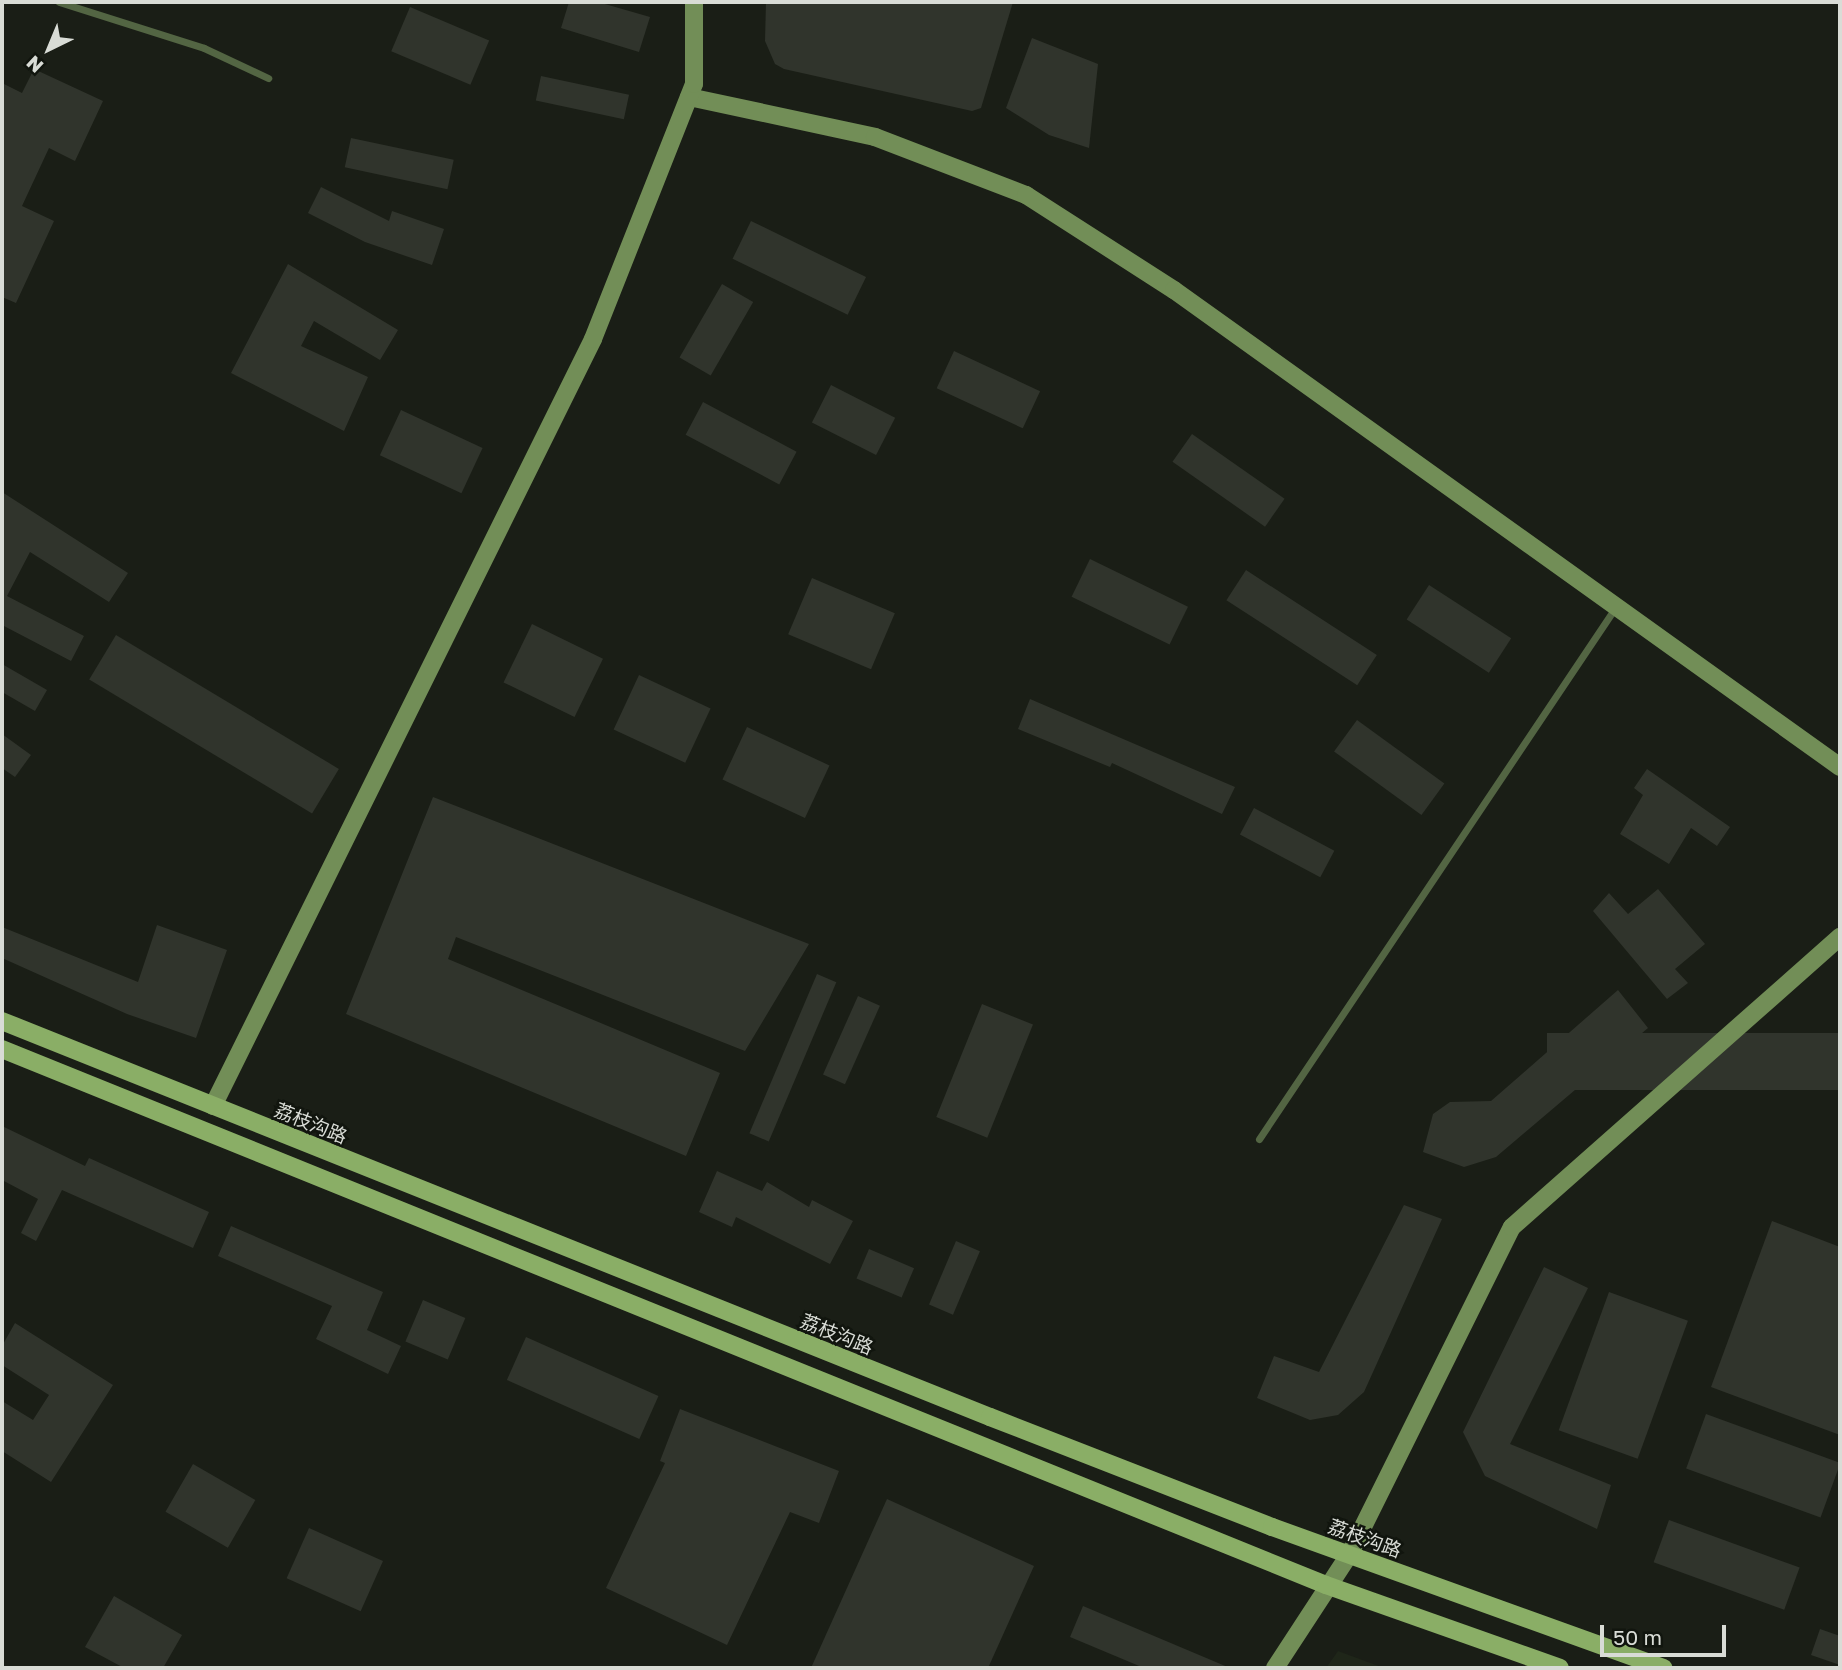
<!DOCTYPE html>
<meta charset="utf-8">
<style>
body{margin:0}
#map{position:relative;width:1842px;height:1670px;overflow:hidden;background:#1a1e16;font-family:"Golos Text","Noto Sans SC",sans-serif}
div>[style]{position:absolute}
.built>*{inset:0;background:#1f2619}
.building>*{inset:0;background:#30342c;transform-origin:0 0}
.lane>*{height:7px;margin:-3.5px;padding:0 3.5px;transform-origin:3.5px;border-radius:3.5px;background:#536543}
.secondary>*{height:18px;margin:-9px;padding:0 9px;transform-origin:9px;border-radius:9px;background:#728e57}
.primary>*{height:18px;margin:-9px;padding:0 9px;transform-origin:9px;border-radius:9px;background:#8aae66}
span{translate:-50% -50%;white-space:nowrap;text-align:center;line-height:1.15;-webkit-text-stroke:5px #11150e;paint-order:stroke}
.street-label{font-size:19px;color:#d9dcd6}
.frame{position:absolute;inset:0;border:4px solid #d9dcd6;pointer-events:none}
.north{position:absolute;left:14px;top:14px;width:70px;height:70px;-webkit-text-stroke:5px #11150e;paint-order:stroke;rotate:223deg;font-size:19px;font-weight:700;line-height:28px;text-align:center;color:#d9dcd6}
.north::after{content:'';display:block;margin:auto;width:24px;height:32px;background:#d9dcd6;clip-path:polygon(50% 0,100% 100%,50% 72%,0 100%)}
.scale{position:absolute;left:1600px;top:1625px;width:126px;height:32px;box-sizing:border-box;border:4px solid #d9dcd6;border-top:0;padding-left:9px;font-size:21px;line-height:24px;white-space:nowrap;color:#d9dcd6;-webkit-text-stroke:5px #11150e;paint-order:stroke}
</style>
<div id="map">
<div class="built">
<div style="clip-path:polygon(1338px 1651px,1384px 1668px,1326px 1668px)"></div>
</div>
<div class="building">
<div style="clip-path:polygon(569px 2px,598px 2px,650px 17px,639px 52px,561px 28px)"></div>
<div style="clip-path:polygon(766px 2px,1013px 2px,981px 108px,972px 111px,784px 69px,775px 64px,765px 41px)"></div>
<div style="left:410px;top:7px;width:86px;height:48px;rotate:23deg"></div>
<div style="clip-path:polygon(1032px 38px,1098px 64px,1089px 148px,1049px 135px,1006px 108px)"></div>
<div style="clip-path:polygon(34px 69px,103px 101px,75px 161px,49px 148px,22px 206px,54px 221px,16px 303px,2px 297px,2px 83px,22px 93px)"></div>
<div style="left:541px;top:76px;width:90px;height:25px;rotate:12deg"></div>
<div style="left:351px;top:138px;width:105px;height:30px;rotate:12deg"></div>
<div style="clip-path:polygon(321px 187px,389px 221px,392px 211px,444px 229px,432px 265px,365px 242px,308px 213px)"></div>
<div style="left:751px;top:221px;width:128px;height:42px;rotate:26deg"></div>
<div style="clip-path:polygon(288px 264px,398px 330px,380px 360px,314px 321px,301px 346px,368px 377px,344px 431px,231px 373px)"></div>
<div style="left:722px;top:284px;width:36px;height:85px;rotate:30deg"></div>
<div style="left:954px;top:351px;width:95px;height:41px;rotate:25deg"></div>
<div style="left:831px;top:385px;width:72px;height:42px;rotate:27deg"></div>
<div style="left:703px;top:402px;width:106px;height:37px;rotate:28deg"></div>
<div style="left:401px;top:410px;width:90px;height:50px;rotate:25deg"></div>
<div style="left:1192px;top:434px;width:113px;height:34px;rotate:35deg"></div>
<div style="clip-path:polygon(2px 492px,128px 573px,109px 602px,30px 552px,7px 596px,84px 636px,71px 661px,2px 625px)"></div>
<div style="left:1090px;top:559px;width:109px;height:42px;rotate:26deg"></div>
<div style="left:1246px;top:570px;width:156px;height:36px;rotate:33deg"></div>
<div style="left:812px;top:578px;width:90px;height:61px;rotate:23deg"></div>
<div style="left:1429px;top:585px;width:98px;height:41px;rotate:33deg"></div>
<div style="left:532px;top:624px;width:79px;height:65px;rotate:26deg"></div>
<div style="left:116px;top:635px;width:260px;height:52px;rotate:31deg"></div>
<div style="clip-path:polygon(2px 664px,47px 690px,35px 711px,2px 692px)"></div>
<div style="left:639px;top:675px;width:79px;height:60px;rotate:25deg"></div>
<div style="clip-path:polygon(1030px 699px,1235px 787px,1222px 814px,1112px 763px,1110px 767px,1018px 729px)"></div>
<div style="left:1357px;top:720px;width:108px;height:39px;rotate:36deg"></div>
<div style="left:747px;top:727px;width:91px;height:58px;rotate:25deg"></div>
<div style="clip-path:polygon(2px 734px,31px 755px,15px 777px,2px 768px)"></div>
<div style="clip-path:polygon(1647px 769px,1730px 827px,1717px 846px,1691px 828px,1669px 864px,1620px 834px,1643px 795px,1634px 788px)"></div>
<div style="clip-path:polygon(433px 797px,809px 944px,745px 1051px,456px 937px,448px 959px,720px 1073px,686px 1156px,346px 1014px)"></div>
<div style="left:1254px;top:808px;width:91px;height:30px;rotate:28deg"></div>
<div style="clip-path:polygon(1658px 889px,1705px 944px,1675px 969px,1688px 983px,1667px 999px,1593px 911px,1609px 893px,1628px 914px)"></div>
<div style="clip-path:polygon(157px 925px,227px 950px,196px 1038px,127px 1014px,2px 958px,2px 927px,138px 982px)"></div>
<div style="left:817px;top:974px;width:21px;height:173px;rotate:23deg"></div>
<div style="clip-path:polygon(1618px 990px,1648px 1028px,1496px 1157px,1464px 1167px,1423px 1152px,1433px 1114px,1450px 1102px,1491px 1101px)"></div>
<div style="left:858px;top:996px;width:24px;height:86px;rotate:24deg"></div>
<div style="left:982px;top:1004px;width:55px;height:122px;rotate:22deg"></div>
<div style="left:1840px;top:1033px;width:57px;height:293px;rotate:90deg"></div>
<div style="clip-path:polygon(2px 1126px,85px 1166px,89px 1158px,209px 1212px,193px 1248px,62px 1190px,36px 1241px,21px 1233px,38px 1199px,2px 1180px)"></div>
<div style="clip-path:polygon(717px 1171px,762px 1191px,767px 1182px,809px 1207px,812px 1200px,853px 1221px,830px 1264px,736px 1217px,732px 1227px,699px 1212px)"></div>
<div style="clip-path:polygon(1404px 1205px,1442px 1219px,1364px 1392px,1338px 1415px,1310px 1420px,1257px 1398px,1274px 1356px,1319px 1372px)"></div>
<div style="clip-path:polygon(1772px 1221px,1840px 1247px,1840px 1435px,1711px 1387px)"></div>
<div style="clip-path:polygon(231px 1226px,383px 1292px,367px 1330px,401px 1346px,388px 1374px,316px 1339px,332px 1306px,218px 1256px)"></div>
<div style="left:956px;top:1241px;width:26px;height:69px;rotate:23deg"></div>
<div style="left:869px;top:1249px;width:49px;height:32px;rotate:23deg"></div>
<div style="clip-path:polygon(1544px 1267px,1588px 1288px,1510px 1444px,1611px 1485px,1597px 1529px,1485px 1476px,1463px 1432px)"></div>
<div style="left:1609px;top:1292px;width:84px;height:147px;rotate:20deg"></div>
<div style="left:423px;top:1300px;width:46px;height:45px;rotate:23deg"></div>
<div style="clip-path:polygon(15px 1323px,113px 1385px,51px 1482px,2px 1451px,2px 1401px,33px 1420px,49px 1395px,2px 1365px,2px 1346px)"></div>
<div style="left:526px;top:1337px;width:145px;height:47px;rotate:24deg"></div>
<div style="clip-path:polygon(680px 1409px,839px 1471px,819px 1523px,790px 1512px,727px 1645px,606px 1588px,665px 1463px,660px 1461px)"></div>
<div style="left:1706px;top:1414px;width:143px;height:58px;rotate:20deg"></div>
<div style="left:193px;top:1464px;width:72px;height:55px;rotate:30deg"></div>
<div style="clip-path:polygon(887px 1499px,1034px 1566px,988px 1668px,811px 1668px)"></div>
<div style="left:1669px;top:1520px;width:139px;height:45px;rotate:20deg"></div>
<div style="left:309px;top:1528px;width:81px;height:55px;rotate:24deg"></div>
<div style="clip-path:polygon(114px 1596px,182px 1635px,163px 1668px,124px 1668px,85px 1647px)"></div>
<div style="clip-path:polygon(1083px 1606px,1230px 1668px,1144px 1668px,1070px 1637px)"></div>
<div style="clip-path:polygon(1820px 1629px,1840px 1636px,1840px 1665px,1811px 1655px)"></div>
</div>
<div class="lane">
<div style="left:59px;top:2px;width:152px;rotate:17.6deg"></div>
<div style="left:204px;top:48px;width:71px;rotate:25.1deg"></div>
<div style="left:1259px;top:1139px;width:639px;rotate:-56.16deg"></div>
</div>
<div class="secondary">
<div style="left:689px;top:97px;width:190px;rotate:12.1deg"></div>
<div style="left:875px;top:137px;width:162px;rotate:21deg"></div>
<div style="left:1026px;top:195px;width:176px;rotate:32.7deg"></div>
<div style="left:1174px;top:290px;width:819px;rotate:35.61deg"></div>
<div style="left:213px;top:1106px;width:856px;rotate:-63.64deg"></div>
<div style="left:593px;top:339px;width:274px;rotate:-68.4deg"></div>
<div style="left:694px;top:84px;width:82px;rotate:-90deg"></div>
<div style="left:1275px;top:1668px;width:135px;rotate:-56.8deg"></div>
<div style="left:1349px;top:1555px;width:366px;rotate:-63.6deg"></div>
<div style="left:1512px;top:1227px;width:438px;rotate:-41.5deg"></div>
</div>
<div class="primary">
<div style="left:2px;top:1021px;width:1064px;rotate:21.84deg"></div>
<div style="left:990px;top:1417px;width:303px;rotate:21.3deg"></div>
<div style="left:1272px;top:1527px;width:416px;rotate:19.8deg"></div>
<div style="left:2px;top:1049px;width:1428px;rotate:22.04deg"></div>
<div style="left:1326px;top:1585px;width:248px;rotate:19.5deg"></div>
</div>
<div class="street-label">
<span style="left:311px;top:1123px;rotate:22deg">荔枝沟路</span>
<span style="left:837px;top:1334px;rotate:22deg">荔枝沟路</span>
<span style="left:1365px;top:1538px;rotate:20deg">荔枝沟路</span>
</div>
<div class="frame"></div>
<div class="north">N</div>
<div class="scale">50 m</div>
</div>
